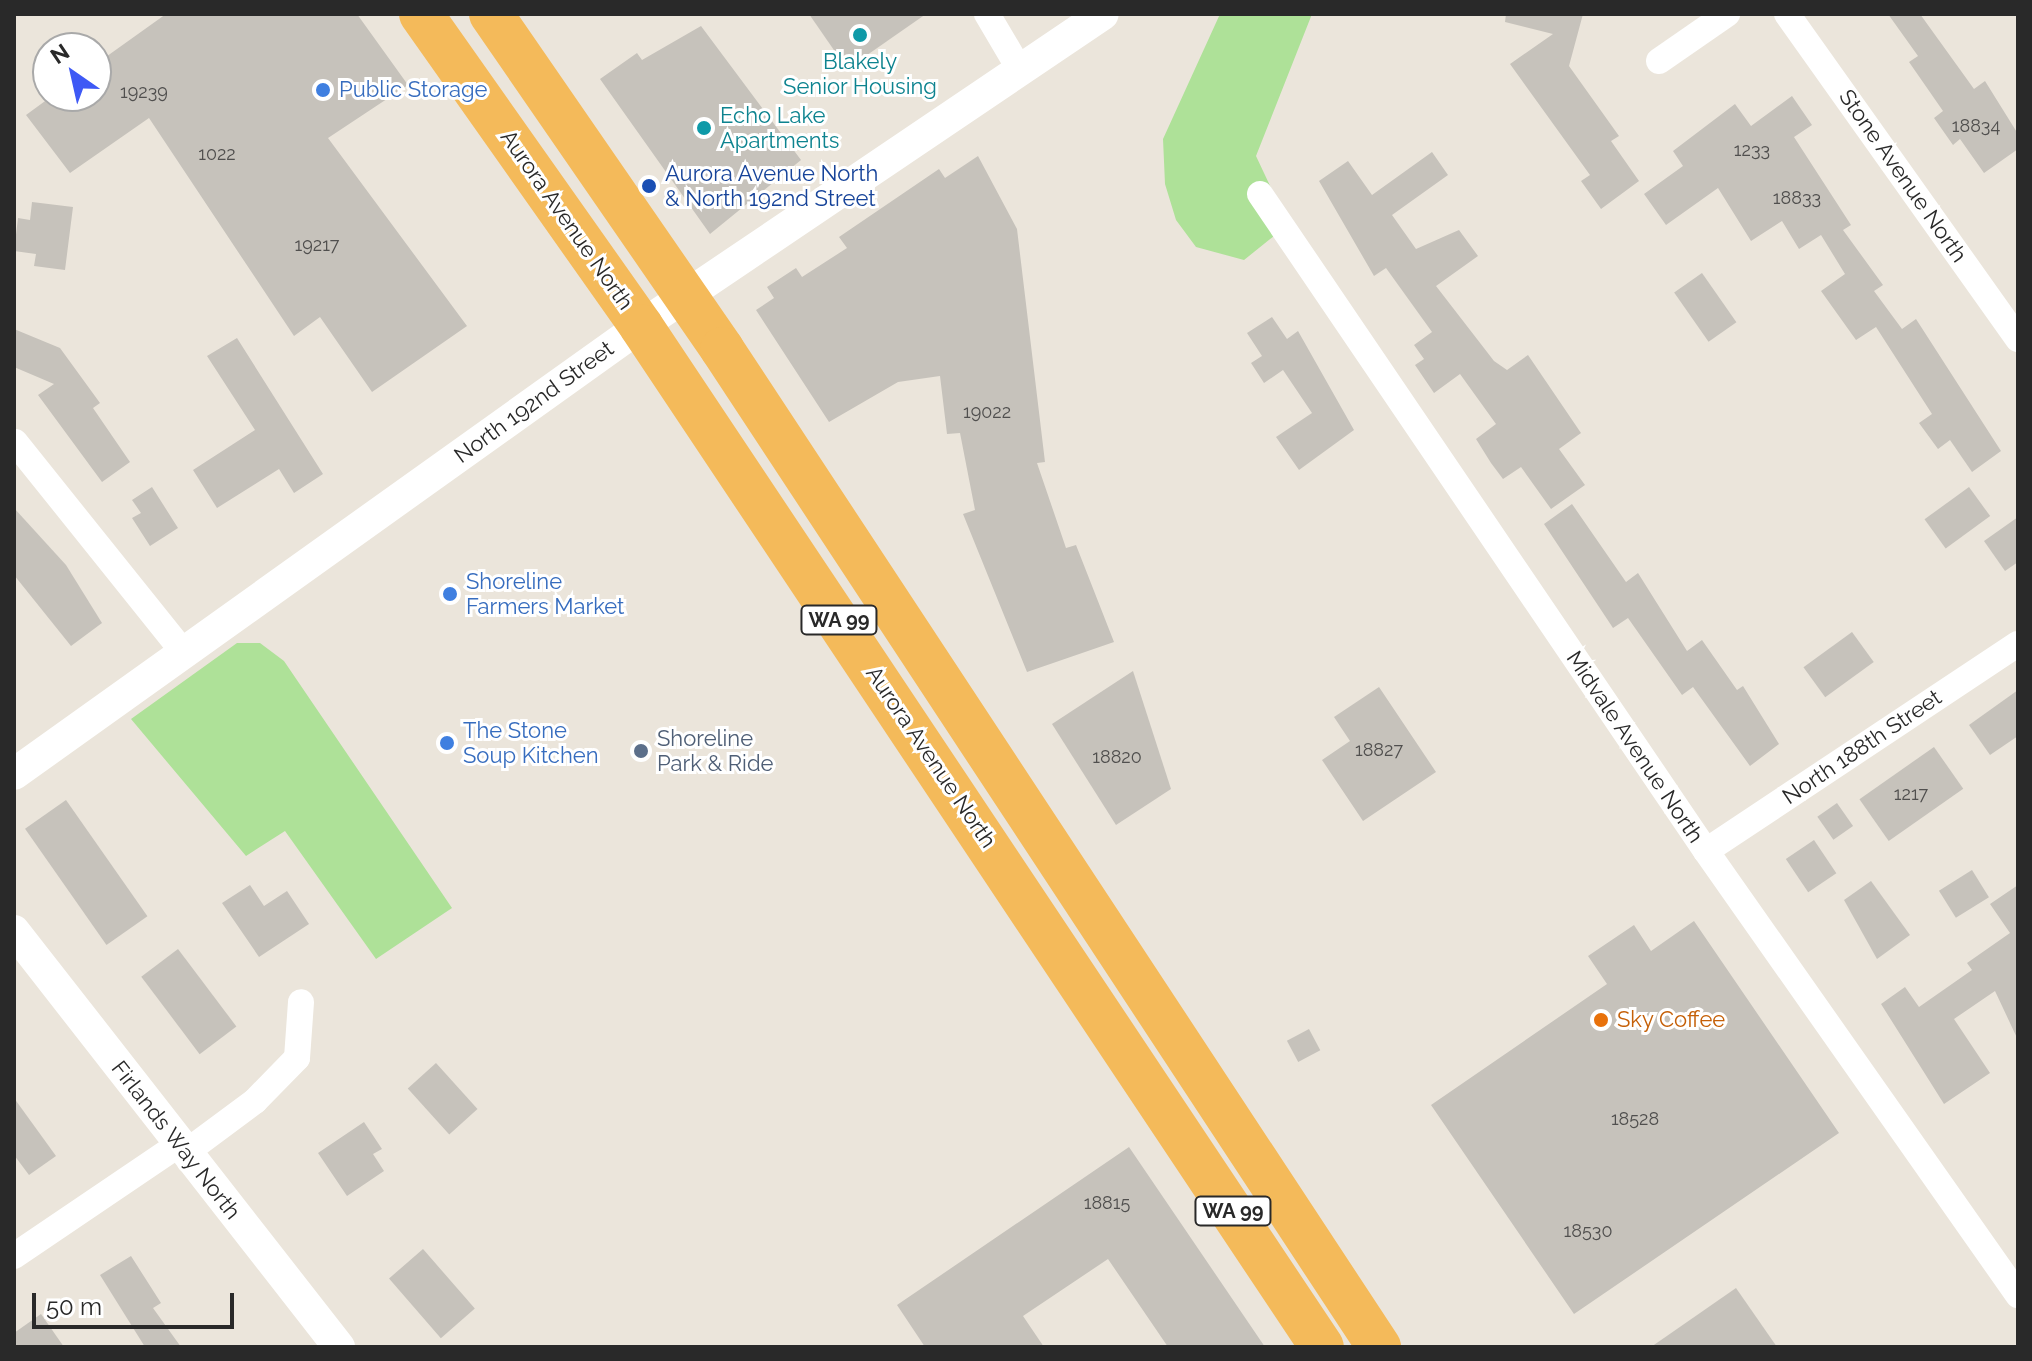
<!DOCTYPE html>
<style>
body{margin:0}
#map{position:relative;width:2032px;height:1361px;overflow:hidden;background:#ebe5db;font-family:Raleway,sans-serif}
div>[style]{position:absolute}
.green>*{inset:0;background:#aee198}
.building>*{inset:0;background:#c6c2bb;transform-origin:0 0}
.minor>*{height:26px;margin:-13px;padding:0 13px;transform-origin:13px;border-radius:13px;background:#fff}
.tertiary>*{height:32px;margin:-16px;padding:0 16px;transform-origin:16px;border-radius:16px;background:#fff}
.trunk>*{height:44px;margin:-22px;padding:0 22px;transform-origin:22px;border-radius:22px;background:#f4ba5a}
.dots>*{width:22px;height:22px;translate:-50% -50%;box-sizing:border-box;border:4px solid #fff;border-radius:50%}
span{translate:-50% -50%;white-space:nowrap;text-align:center;line-height:1.15;-webkit-text-stroke:6px #fff;paint-order:stroke}
.number-label{font-size:18px;color:#504f4e}
.number-label span{-webkit-text-stroke-width:0}
.shield-label span{padding:2px 6px;background:#fff;border:2px solid;border-radius:6px;-webkit-text-stroke-width:0}
.shield-label{font-size:20px;color:#292929;font-weight:700}
.culture-label{font-size:22px;color:#0d838f}
.left{translate:0 -50%;text-align:left}
.shop-label{font-size:22px;color:#366cbe}
.transit-label{font-size:22px;color:#164399}
.street-label{font-size:22px;color:#292929}
.service-label{font-size:22px;color:#4e5e75}
.food-label{font-size:22px;color:#c56008}
.frame{position:absolute;inset:0;border:16px solid #292929;pointer-events:none}
.north{position:absolute;left:32px;top:32px;width:80px;height:80px;box-sizing:border-box;background:#fff;border:2px solid #a9a9a9;border-radius:50%;rotate:326deg;font-size:22px;font-weight:700;line-height:32px;text-align:center;color:#292929}
.north::after{content:'';display:block;margin:auto;width:28px;height:36px;background:#3e59f5;clip-path:polygon(50% 0,100% 100%,50% 72%,0 100%)}
.scale{position:absolute;left:32px;top:1293px;width:202px;height:36px;box-sizing:border-box;border:4px solid #292929;border-top:0;padding-left:10px;font-size:24px;line-height:28px;white-space:nowrap;color:#292929;-webkit-text-stroke:6px #fff;paint-order:stroke}
</style>
<div id="map">
<div class="green">
<div style="clip-path:polygon(1220px 14px,1312px 14px,1256px 156px,1272px 190px,1274px 236px,1244px 260px,1196px 247px,1176px 220px,1165px 184px,1163px 139px)"></div>
<div style="clip-path:polygon(237px 643px,260px 643px,284px 661px,452px 908px,376px 959px,285px 831px,246px 856px,131px 719px)"></div>
</div>
<div class="building">
<div style="clip-path:polygon(166px 14px,357px 14px,408px 85px,328px 138px,467px 326px,372px 392px,320px 317px,294px 336px,149px 118px,70px 173px,26px 115px,52px 96px,96px 96px,96px 64px)"></div>
<div style="clip-path:polygon(809px 14px,926px 14px,847px 69px)"></div>
<div style="clip-path:polygon(1506px 14px,1583px 14px,1569px 66px,1619px 136px,1611px 141px,1639px 181px,1601px 209px,1581px 181px,1590px 175px,1510px 64px,1553px 34px,1505px 22px)"></div>
<div style="clip-path:polygon(1888px 14px,1920px 14px,1974px 89px,1985px 81px,2018px 134px,2018px 149px,1984px 173px,1960px 139px,1953px 145px,1934px 118px,1943px 111px,1909px 62px,1918px 56px)"></div>
<div style="clip-path:polygon(701px 26px,801px 160px,710px 234px,600px 79px,637px 53px,642px 60px)"></div>
<div style="clip-path:polygon(1792px 96px,1812px 125px,1794px 137px,1851px 225px,1843px 230px,1883px 285px,1874px 291px,1902px 329px,1916px 319px,2001px 451px,1972px 472px,1950px 440px,1938px 449px,1919px 423px,1932px 414px,1876px 327px,1856px 340px,1821px 291px,1845px 274px,1821px 235px,1799px 249px,1782px 221px,1751px 241px,1718px 188px,1666px 225px,1644px 194px,1683px 166px,1673px 151px,1735px 104px,1751px 126px)"></div>
<div style="clip-path:polygon(1432px 152px,1448px 175px,1392px 215px,1416px 249px,1459px 230px,1478px 256px,1436px 286px,1494px 361px,1507px 370px,1528px 355px,1581px 433px,1559px 449px,1585px 485px,1551px 509px,1521px 467px,1503px 479px,1491px 463px,1476px 439px,1496px 424px,1460px 374px,1434px 393px,1415px 365px,1424px 359px,1414px 345px,1432px 332px,1386px 268px,1374px 276px,1319px 181px,1348px 161px,1372px 195px)"></div>
<div style="clip-path:polygon(978px 156px,1017px 229px,1045px 462px,1037px 463px,1066px 548px,1076px 545px,1114px 642px,1027px 672px,963px 514px,975px 510px,960px 433px,947px 434px,940px 376px,898px 382px,829px 422px,756px 310px,774px 298px,767px 287px,796px 268px,802px 277px,847px 248px,839px 237px,939px 169px,945px 178px)"></div>
<div style="clip-path:polygon(32px 202px,73px 207px,65px 270px,34px 266px,36px 254px,14px 251px,18px 218px,30px 220px)"></div>
<div style="left:1702px;top:273px;width:60px;height:34px;rotate:55deg"></div>
<div style="clip-path:polygon(1272px 317px,1287px 339px,1298px 331px,1354px 430px,1299px 470px,1276px 437px,1312px 413px,1283px 370px,1264px 383px,1251px 363px,1262px 356px,1247px 333px)"></div>
<div style="clip-path:polygon(14px 329px,60px 348px,100px 403px,93px 408px,130px 462px,102px 482px,38px 395px,54px 384px,14px 367px)"></div>
<div style="clip-path:polygon(237px 338px,323px 474px,294px 493px,279px 469px,217px 508px,193px 470px,255px 430px,207px 356px)"></div>
<div style="clip-path:polygon(152px 487px,178px 528px,150px 546px,132px 518px,141px 513px,132px 500px)"></div>
<div style="left:1969px;top:487px;width:36px;height:55px;rotate:54deg"></div>
<div style="clip-path:polygon(1572px 504px,1626px 582px,1638px 573px,1687px 651px,1702px 640px,1737px 690px,1743px 686px,1779px 744px,1750px 766px,1693px 687px,1682px 695px,1628px 618px,1613px 628px,1544px 524px)"></div>
<div style="clip-path:polygon(14px 508px,66px 565px,102px 623px,71px 646px,14px 575px)"></div>
<div style="clip-path:polygon(2018px 517px,2018px 562px,2005px 571px,1984px 541px)"></div>
<div style="left:1852px;top:632px;width:37px;height:60px;rotate:54deg"></div>
<div style="clip-path:polygon(1133px 671px,1171px 789px,1116px 825px,1052px 724px)"></div>
<div style="clip-path:polygon(1379px 687px,1436px 772px,1363px 821px,1322px 760px,1350px 741px,1334px 717px)"></div>
<div style="clip-path:polygon(2018px 690px,2018px 736px,1990px 755px,1969px 725px)"></div>
<div style="left:1934px;top:747px;width:51px;height:91px;rotate:55deg"></div>
<div style="left:66px;top:800px;width:142px;height:50px;rotate:55deg"></div>
<div style="left:1837px;top:803px;width:28px;height:24px;rotate:55deg"></div>
<div style="left:1814px;top:840px;width:40px;height:34px;rotate:56deg"></div>
<div style="left:1972px;top:870px;width:32px;height:39px;rotate:58deg"></div>
<div style="clip-path:polygon(1871px 881px,1910px 935px,1877px 959px,1844px 900px)"></div>
<div style="clip-path:polygon(250px 885px,264px 906px,287px 891px,309px 924px,259px 957px,222px 903px)"></div>
<div style="clip-path:polygon(2018px 885px,2018px 1040px,1995px 991px,1954px 1019px,1990px 1073px,1944px 1104px,1881px 1004px,1905px 987px,1919px 1007px,1972px 970px,1967px 963px,2010px 933px,1990px 904px)"></div>
<div style="clip-path:polygon(1694px 921px,1839px 1133px,1574px 1314px,1431px 1105px,1607px 984px,1588px 956px,1634px 925px,1651px 951px)"></div>
<div style="left:178px;top:949px;width:97px;height:46px;rotate:53deg"></div>
<div style="left:1309px;top:1029px;width:24px;height:25px;rotate:62deg"></div>
<div style="left:436px;top:1063px;width:62px;height:38px;rotate:48deg"></div>
<div style="clip-path:polygon(14px 1098px,56px 1156px,29px 1175px,14px 1155px)"></div>
<div style="clip-path:polygon(364px 1122px,382px 1149px,373px 1154px,384px 1171px,347px 1196px,318px 1153px)"></div>
<div style="clip-path:polygon(1129px 1147px,1265px 1347px,1168px 1347px,1108px 1259px,1023px 1316px,1044px 1347px,925px 1347px,897px 1305px)"></div>
<div style="left:423px;top:1249px;width:79px;height:45px;rotate:49deg"></div>
<div style="clip-path:polygon(131px 1256px,161px 1303px,153px 1308px,181px 1347px,145px 1347px,100px 1275px)"></div>
<div style="clip-path:polygon(1736px 1288px,1777px 1347px,1651px 1347px)"></div>
<div style="clip-path:polygon(41px 1314px,64px 1347px,14px 1347px,14px 1333px)"></div>
</div>
<div class="minor">
<div style="left:987px;top:14px;width:65px;rotate:59.5deg"></div>
<div style="left:1787px;top:14px;width:399px;rotate:54.6deg"></div>
<div style="left:1659px;top:61px;width:83px;rotate:-34.7deg"></div>
<div style="left:1260px;top:194px;width:794px;rotate:55.83deg"></div>
<div style="left:1706px;top:851px;width:543px;rotate:54.9deg"></div>
<div style="left:15px;top:442px;width:269px;rotate:51.3deg"></div>
<div style="left:1706px;top:851px;width:374px;rotate:-33.6deg"></div>
<div style="left:185px;top:1153px;width:87px;rotate:-36.6deg"></div>
<div style="left:255px;top:1101px;width:60px;rotate:-45.7deg"></div>
<div style="left:297px;top:1058px;width:56px;rotate:-85.9deg"></div>
<div style="left:14px;top:1256px;width:198px;rotate:-34.1deg"></div>
</div>
<div class="tertiary">
<div style="left:14px;top:774px;width:771px;rotate:-35.55deg"></div>
<div style="left:641px;top:326px;width:557px;rotate:-34.03deg"></div>
<div style="left:14px;top:931px;width:528px;rotate:52deg"></div>
</div>
<div class="trunk">
<div style="left:421px;top:14px;width:382px;rotate:54.8deg"></div>
<div style="left:641px;top:326px;width:1227px;rotate:56.3deg"></div>
<div style="left:491px;top:14px;width:407px;rotate:55.4deg"></div>
<div style="left:722px;top:349px;width:1195px;rotate:56.64deg"></div>
</div>
<div class="dots">
<div style="left:860px;top:35px;background:#0f9aa8"></div>
<div style="left:323px;top:90px;background:#3f7fe0"></div>
<div style="left:704px;top:128px;background:#0f9aa8"></div>
<div style="left:649px;top:186px;background:#1a4fb4"></div>
<div style="left:450px;top:594px;background:#3f7fe0"></div>
<div style="left:447px;top:743px;background:#3f7fe0"></div>
<div style="left:641px;top:751px;background:#5c6f8a"></div>
<div style="left:1601px;top:1020px;background:#e8710a"></div>
</div>
<div class="number-label">
<span style="left:144px;top:92px">19239</span>
<span style="left:1976px;top:126px">18834</span>
<span style="left:1752px;top:150px">1233</span>
<span style="left:217px;top:154px">1022</span>
<span style="left:1797px;top:198px">18833</span>
<span style="left:317px;top:245px">19217</span>
<span style="left:987px;top:412px">19022</span>
<span style="left:1379px;top:750px">18827</span>
<span style="left:1117px;top:757px">18820</span>
<span style="left:1911px;top:794px">1217</span>
<span style="left:1635px;top:1119px">18528</span>
<span style="left:1107px;top:1203px">18815</span>
<span style="left:1588px;top:1231px">18530</span>
</div>
<div class="shield-label">
<span style="left:839px;top:620px">WA 99</span>
<span style="left:1233px;top:1211px">WA 99</span>
</div>
<div class="culture-label">
<span style="left:860px;top:74px">Blakely<br>Senior Housing</span>
<span class="left" style="left:720px;top:128px">Echo Lake<br>Apartments</span>
</div>
<div class="shop-label">
<span class="left" style="left:339px;top:90px">Public Storage</span>
<span class="left" style="left:466px;top:594px">Shoreline<br>Farmers Market</span>
<span class="left" style="left:463px;top:743px">The Stone<br>Soup Kitchen</span>
</div>
<div class="transit-label">
<span class="left" style="left:665px;top:186px">Aurora Avenue North<br>&amp; North 192nd Street</span>
</div>
<div class="street-label">
<span style="left:1903px;top:176px;rotate:55deg">Stone Avenue North</span>
<span style="left:567px;top:220px;rotate:55deg">Aurora Avenue North</span>
<span style="left:534px;top:402px;rotate:-36deg">North 192nd Street</span>
<span style="left:1635px;top:747px;rotate:56deg">Midvale Avenue North</span>
<span style="left:1862px;top:747px;rotate:-34deg">North 188th Street</span>
<span style="left:931px;top:757px;rotate:56deg">Aurora Avenue North</span>
<span style="left:176px;top:1140px;rotate:52deg">Firlands Way North</span>
</div>
<div class="service-label">
<span class="left" style="left:657px;top:751px">Shoreline<br>Park &amp; Ride</span>
</div>
<div class="food-label">
<span class="left" style="left:1617px;top:1020px">Sky Coffee</span>
</div>
<div class="frame"></div>
<div class="north">N</div>
<div class="scale">50 m</div>
</div>
